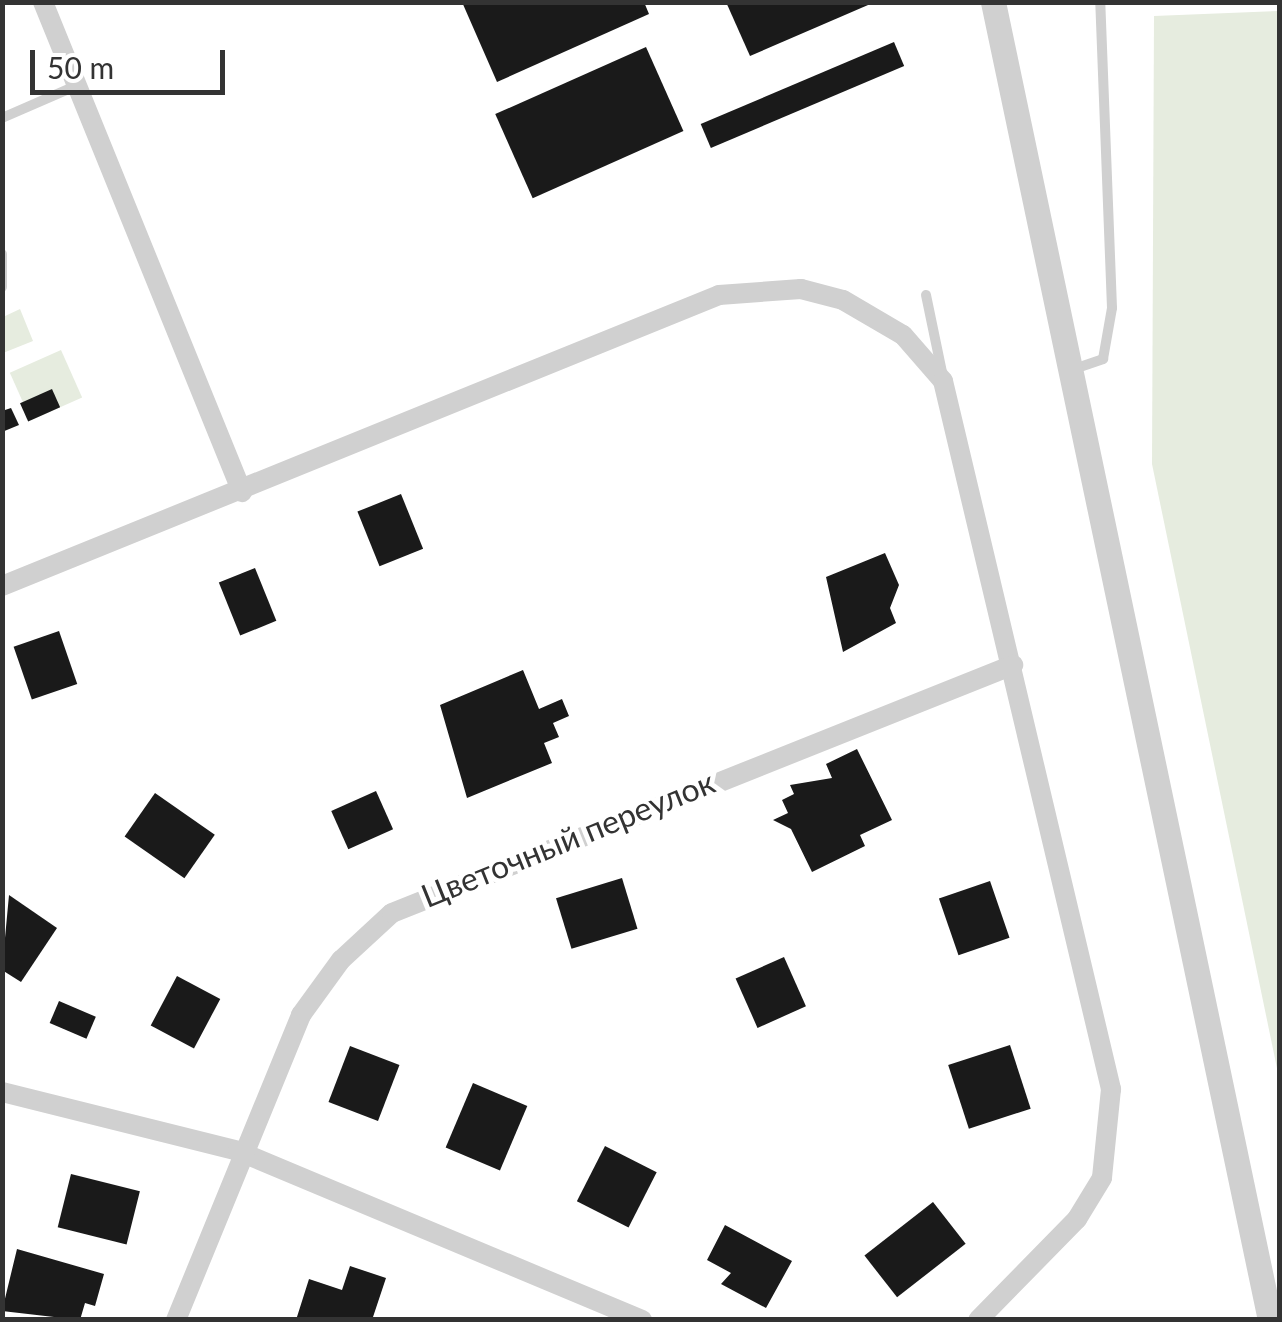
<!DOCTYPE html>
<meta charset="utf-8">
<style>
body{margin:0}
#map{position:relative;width:1282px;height:1322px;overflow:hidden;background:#fff;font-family:Lato,sans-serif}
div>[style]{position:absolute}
.green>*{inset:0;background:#e6ecdf;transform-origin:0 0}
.building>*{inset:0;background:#1a1a1a;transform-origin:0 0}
.service>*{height:10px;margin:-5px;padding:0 5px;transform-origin:5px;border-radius:5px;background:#d0d0d0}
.minor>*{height:20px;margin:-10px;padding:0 10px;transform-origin:10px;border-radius:10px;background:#d0d0d0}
.tertiary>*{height:25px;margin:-12.5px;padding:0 12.5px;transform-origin:12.5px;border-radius:12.5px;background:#d0d0d0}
span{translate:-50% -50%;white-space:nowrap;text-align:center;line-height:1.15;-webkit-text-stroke:10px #fff;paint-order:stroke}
.street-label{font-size:32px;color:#333}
.frame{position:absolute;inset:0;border:5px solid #333;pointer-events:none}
.scale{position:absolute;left:30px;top:50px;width:195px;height:45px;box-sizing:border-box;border:5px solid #333;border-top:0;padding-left:12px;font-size:30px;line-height:35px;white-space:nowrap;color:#333;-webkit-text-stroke:8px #fff;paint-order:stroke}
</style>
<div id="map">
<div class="green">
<div style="clip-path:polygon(1279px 11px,1279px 1078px,1152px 464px,1154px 16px)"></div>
<div style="clip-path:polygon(20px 309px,33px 341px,3px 353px,3px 317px)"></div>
<div style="left:61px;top:350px;width:52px;height:56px;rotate:66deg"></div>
</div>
<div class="building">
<div style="clip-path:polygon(462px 2px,644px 2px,649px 14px,497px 82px)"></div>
<div style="clip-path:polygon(726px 2px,875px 2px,750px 56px)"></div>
<div style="left:894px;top:42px;width:26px;height:210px;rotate:67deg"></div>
<div style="left:646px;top:47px;width:92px;height:165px;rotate:66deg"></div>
<div style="left:52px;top:389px;width:20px;height:35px;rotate:66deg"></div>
<div style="clip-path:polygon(11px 408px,19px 425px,2px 432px,2px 411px)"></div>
<div style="left:401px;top:494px;width:59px;height:47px;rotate:68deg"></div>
<div style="clip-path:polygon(885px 553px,899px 585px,890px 608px,896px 623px,843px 652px,826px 577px)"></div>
<div style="left:255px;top:568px;width:57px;height:39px;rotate:68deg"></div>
<div style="left:59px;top:631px;width:56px;height:48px;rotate:71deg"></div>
<div style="clip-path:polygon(523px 670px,539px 709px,562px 699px,569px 716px,553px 723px,559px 737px,544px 743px,552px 763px,467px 798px,440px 705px)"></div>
<div style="clip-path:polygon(857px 749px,892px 820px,860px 835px,865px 846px,812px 872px,791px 829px,773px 820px,788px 813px,782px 800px,794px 794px,790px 785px,832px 778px,826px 764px)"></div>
<div style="left:376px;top:791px;width:42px;height:49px;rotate:66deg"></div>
<div style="left:155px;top:793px;width:73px;height:53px;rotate:35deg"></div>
<div style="left:622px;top:878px;width:53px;height:69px;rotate:73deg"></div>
<div style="left:990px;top:881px;width:60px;height:54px;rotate:71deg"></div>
<div style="clip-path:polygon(9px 895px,57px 928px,21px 982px,2px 970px)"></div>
<div style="left:784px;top:957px;width:54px;height:53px;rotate:66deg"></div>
<div style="left:177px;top:976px;width:49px;height:56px;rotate:28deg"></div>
<div style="left:59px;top:1001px;width:40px;height:24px;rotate:23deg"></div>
<div style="left:1010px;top:1045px;width:67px;height:65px;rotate:72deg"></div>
<div style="left:350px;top:1046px;width:53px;height:60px;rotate:21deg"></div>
<div style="left:473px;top:1083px;width:59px;height:70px;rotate:23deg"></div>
<div style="left:605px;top:1146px;width:58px;height:62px;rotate:27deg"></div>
<div style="left:71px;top:1174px;width:71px;height:55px;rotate:14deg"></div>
<div style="left:933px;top:1202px;width:53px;height:87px;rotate:52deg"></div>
<div style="clip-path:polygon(725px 1225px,792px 1261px,766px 1308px,721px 1284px,731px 1273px,707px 1260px)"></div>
<div style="clip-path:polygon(17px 1249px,104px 1274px,95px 1306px,85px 1303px,80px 1320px,2px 1311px)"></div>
<div style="clip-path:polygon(350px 1266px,386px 1278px,372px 1320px,296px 1320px,309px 1279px,342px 1290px)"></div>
</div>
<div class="service">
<div style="left:2px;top:118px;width:83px;rotate:-23.5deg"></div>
<div style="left:2px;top:254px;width:33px;rotate:90deg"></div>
<div style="left:926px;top:295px;width:79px;rotate:78.3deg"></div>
<div style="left:1074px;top:369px;width:31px;rotate:-19deg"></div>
<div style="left:1103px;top:359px;width:52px;rotate:-80deg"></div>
<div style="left:1112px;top:308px;width:306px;rotate:-92.2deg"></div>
</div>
<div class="minor">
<div style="left:43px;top:2px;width:529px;rotate:67.9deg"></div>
<div style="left:2px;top:586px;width:774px;rotate:-22.09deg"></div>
<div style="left:719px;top:295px;width:82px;rotate:-4.2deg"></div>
<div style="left:801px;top:289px;width:43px;rotate:14.7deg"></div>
<div style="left:843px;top:300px;width:69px;rotate:30.3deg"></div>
<div style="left:903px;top:335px;width:61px;rotate:49deg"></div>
<div style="left:943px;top:381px;width:728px;rotate:76.65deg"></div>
<div style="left:1111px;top:1089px;width:89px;rotate:95.8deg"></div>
<div style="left:1102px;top:1178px;width:48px;rotate:121.4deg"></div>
<div style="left:1077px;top:1219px;width:141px;rotate:134.4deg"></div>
<div style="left:2px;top:1092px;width:243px;rotate:14deg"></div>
<div style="left:238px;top:1151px;width:438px;rotate:22.7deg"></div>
<div style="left:176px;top:1320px;width:330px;rotate:-67.7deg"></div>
<div style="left:301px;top:1015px;width:68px;rotate:-54deg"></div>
<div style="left:341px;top:960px;width:69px;rotate:-42.7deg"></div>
<div style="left:392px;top:913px;width:669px;rotate:-21.77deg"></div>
</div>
<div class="tertiary">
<div style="left:993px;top:2px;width:1347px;rotate:78.13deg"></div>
</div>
<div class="street-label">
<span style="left:568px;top:839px;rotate:-22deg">Цветочный переулок</span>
</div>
<div class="frame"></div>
<div class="scale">50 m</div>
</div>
